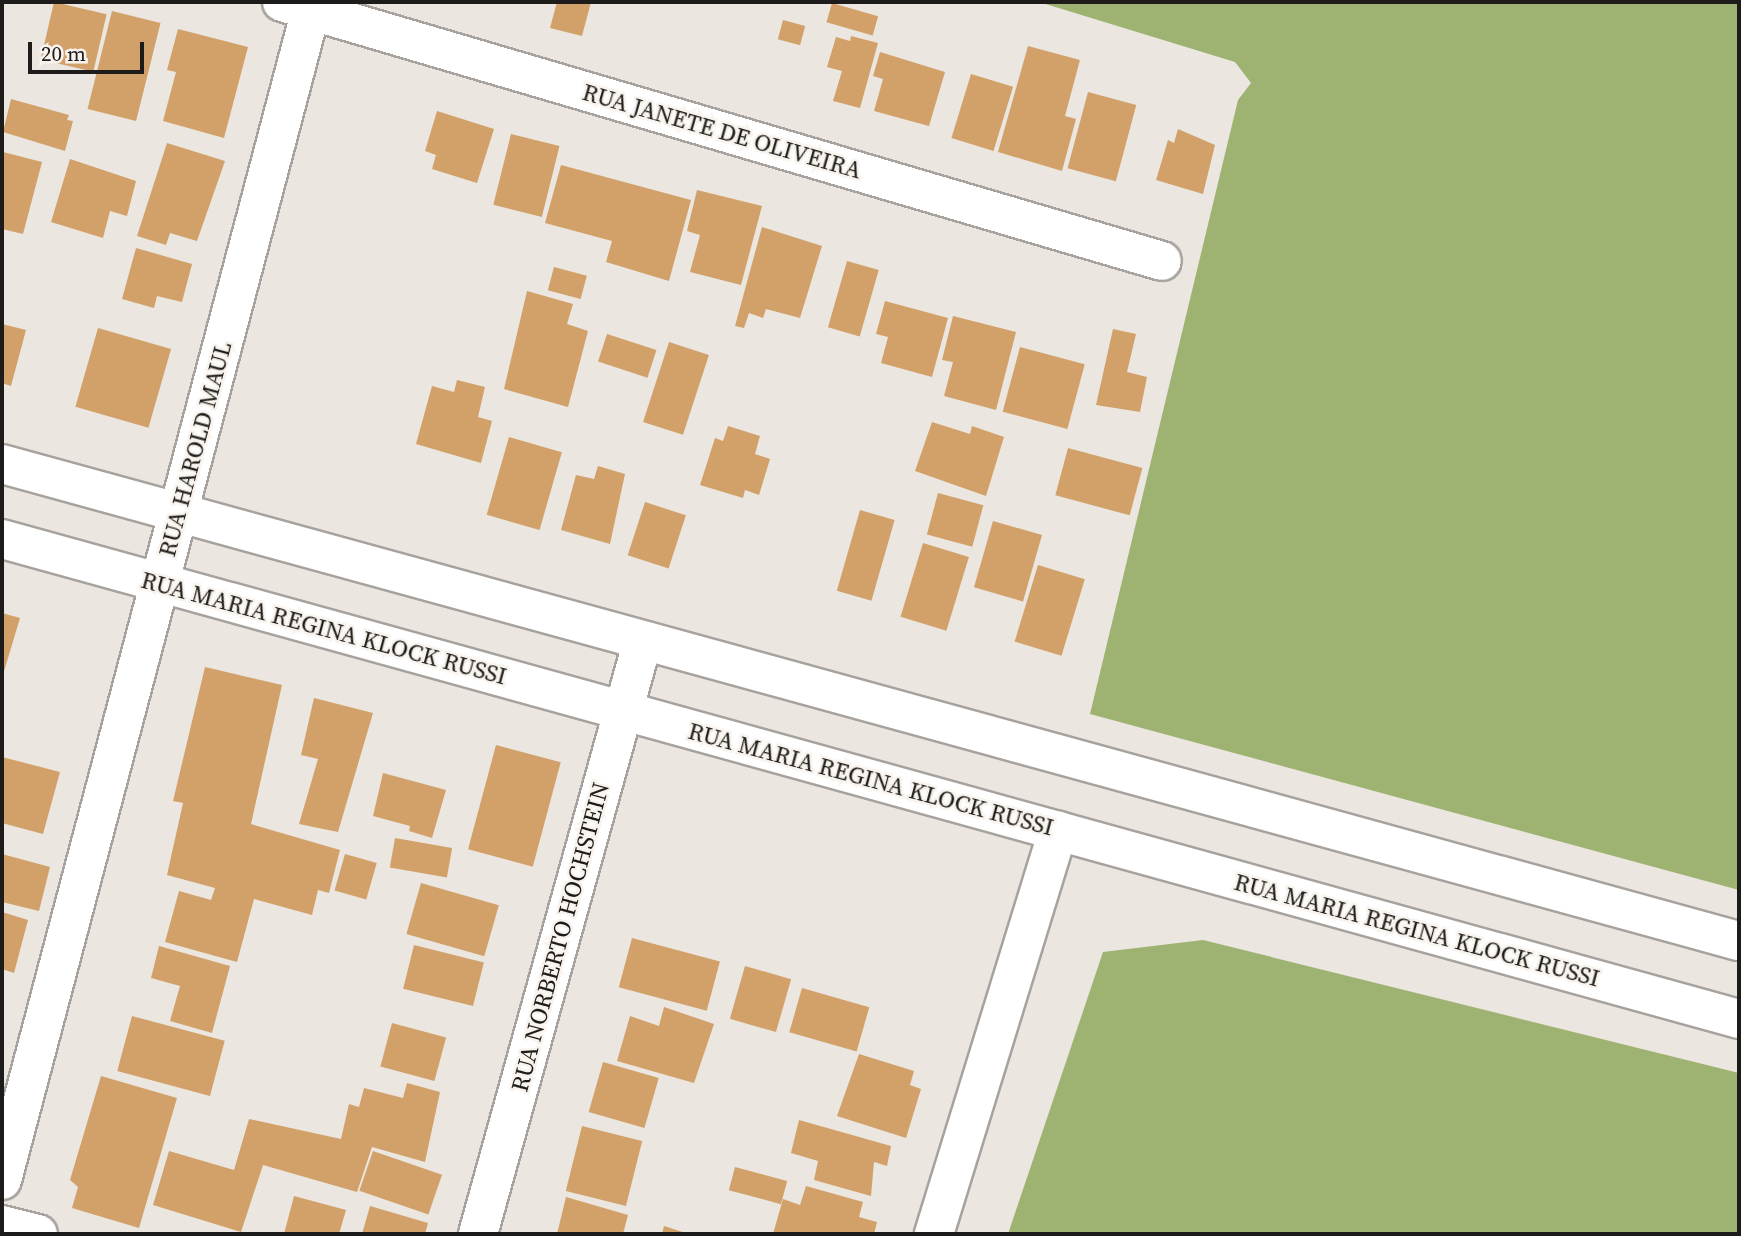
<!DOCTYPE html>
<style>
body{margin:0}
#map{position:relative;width:1741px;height:1236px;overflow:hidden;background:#ebe6e0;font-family:"Source Serif 4",serif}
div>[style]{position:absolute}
.forest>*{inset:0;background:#9eb371}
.building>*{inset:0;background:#d1a169;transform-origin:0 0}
.roads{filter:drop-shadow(2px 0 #a7a29d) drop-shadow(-2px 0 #a7a29d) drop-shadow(0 2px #a7a29d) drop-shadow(0 -2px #a7a29d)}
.minor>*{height:38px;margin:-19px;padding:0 19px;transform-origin:19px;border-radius:19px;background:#fff}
span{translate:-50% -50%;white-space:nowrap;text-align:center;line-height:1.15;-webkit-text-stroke:5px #f8f3ed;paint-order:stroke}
.street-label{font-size:24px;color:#1e1c1a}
.frame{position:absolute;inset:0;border:4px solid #1e1c1a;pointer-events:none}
.scale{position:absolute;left:28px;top:42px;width:116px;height:32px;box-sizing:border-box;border:4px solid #1e1c1a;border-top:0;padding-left:9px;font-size:21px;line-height:24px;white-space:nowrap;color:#1e1c1a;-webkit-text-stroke:5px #f8f3ed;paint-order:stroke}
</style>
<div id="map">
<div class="forest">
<div style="clip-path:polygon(1039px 2px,1739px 2px,1739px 890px,1090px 714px,1238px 100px,1251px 83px,1235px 62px)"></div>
<div style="clip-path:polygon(1203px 940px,1739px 1073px,1739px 1234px,1008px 1234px,1103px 952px)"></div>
</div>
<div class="building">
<div style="left:54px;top:2px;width:54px;height:59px;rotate:13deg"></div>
<div style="clip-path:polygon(557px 2px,591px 2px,582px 36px,550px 28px)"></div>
<div style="left:832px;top:3px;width:48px;height:20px;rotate:16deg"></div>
<div style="left:112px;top:11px;width:50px;height:101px;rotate:14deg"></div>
<div style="left:783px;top:20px;width:23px;height:20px;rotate:15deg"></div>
<div style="clip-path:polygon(178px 29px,248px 47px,224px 138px,163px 121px,176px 72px,167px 70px)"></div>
<div style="clip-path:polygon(851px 36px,878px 43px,860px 108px,833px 101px,842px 71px,827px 67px,836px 37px,850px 41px)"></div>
<div style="clip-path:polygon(1028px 46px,1080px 60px,1065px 116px,1076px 119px,1062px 171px,998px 152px)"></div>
<div style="clip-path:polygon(880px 52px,945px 72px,929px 126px,874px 111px,883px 79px,873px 76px)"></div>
<div style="left:971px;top:74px;width:44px;height:67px;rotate:17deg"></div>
<div style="left:1088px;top:92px;width:50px;height:79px;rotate:15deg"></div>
<div style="clip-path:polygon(11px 99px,69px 115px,67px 120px,73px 121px,65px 151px,3px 132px)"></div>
<div style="clip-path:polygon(437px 111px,494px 129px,477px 183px,432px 169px,436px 155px,425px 151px)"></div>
<div style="clip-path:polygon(1178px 129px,1215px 145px,1203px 194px,1156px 180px,1168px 140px,1174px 143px)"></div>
<div style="left:511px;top:134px;width:50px;height:73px;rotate:14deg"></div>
<div style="clip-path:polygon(167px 143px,225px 161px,197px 241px,170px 233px,166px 245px,137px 236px)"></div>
<div style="clip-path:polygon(3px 152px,42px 162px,23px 234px,2px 229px)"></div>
<div style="clip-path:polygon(70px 159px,136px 181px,127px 216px,110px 211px,103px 238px,51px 222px)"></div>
<div style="clip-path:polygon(561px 165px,691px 200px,669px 281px,606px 262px,612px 241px,545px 223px)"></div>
<div style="clip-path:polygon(697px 190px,762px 206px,741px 285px,690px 272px,700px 235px,687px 231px)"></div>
<div style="clip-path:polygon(762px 227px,822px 246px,800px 318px,766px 309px,763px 318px,749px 313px,744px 328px,735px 326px)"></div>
<div style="clip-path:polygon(136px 248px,192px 264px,182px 302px,157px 296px,154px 308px,122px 299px)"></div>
<div style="left:847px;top:261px;width:33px;height:69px;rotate:16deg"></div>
<div style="left:554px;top:267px;width:34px;height:24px;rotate:15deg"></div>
<div style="clip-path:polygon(527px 291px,573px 304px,567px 324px,588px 331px,568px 407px,504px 389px)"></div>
<div style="clip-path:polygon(885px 301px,948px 318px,932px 377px,881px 363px,888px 337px,876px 334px)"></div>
<div style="clip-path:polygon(953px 316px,1016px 332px,996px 410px,944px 396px,953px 362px,942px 360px)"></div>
<div style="clip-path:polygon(2px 324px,26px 330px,11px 386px,2px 383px)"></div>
<div style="left:98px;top:328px;width:76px;height:82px;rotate:16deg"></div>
<div style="clip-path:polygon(1113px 329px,1136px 334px,1127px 372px,1147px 377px,1140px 412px,1096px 405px)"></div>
<div style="left:607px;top:334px;width:52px;height:29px;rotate:18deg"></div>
<div style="left:669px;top:342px;width:42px;height:84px;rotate:18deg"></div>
<div style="left:1020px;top:347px;width:67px;height:67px;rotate:15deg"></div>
<div style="clip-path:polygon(457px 380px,485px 387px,478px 417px,492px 421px,481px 463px,416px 444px,432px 386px,454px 392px)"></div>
<div style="clip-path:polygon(932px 422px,970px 434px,972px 426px,1004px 437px,986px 496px,915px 471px)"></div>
<div style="clip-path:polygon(728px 426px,760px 436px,755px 454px,770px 459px,759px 495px,745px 490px,743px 498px,700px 485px,715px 438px,723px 441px)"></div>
<div style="left:509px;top:437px;width:55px;height:81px;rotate:16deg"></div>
<div style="left:1068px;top:448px;width:77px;height:49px;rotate:15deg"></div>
<div style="clip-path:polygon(598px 466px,625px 474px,610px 544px,561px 530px,576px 475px,594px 479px)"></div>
<div style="left:938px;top:493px;width:47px;height:43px;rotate:15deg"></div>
<div style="left:645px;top:502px;width:43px;height:56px;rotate:18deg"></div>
<div style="left:860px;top:510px;width:36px;height:84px;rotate:16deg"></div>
<div style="left:993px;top:521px;width:51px;height:69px;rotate:16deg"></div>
<div style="left:923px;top:543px;width:48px;height:77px;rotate:17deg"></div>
<div style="left:1038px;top:565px;width:49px;height:80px;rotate:17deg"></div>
<div style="clip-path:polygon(2px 613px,20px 618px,2px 678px)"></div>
<div style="clip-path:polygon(205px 667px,282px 685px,251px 824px,340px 850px,329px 893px,318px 890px,312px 915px,254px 899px,237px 962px,165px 942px,179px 891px,211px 900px,215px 888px,167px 875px,183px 803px,173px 801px)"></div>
<div style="clip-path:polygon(314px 698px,373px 713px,338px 832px,299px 824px,318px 759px,301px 755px)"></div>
<div style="left:496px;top:745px;width:67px;height:108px;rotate:15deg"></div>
<div style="clip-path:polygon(2px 757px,60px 772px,43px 834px,2px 823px)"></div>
<div style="clip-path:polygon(383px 773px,446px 790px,432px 838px,409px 831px,410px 826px,373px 816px)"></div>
<div style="left:395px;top:838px;width:58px;height:30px;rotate:10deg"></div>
<div style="clip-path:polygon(2px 854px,50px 867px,39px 911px,2px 902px)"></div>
<div style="left:345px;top:854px;width:33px;height:38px;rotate:16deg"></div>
<div style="left:421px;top:883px;width:81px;height:53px;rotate:16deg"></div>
<div style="clip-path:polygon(2px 912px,28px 920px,14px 973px,2px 969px)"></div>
<div style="left:632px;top:938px;width:91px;height:51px;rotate:15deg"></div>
<div style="left:414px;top:945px;width:72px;height:45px;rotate:14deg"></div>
<div style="clip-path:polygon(159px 946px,230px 966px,212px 1033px,170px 1021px,180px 986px,151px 978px)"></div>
<div style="left:745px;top:966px;width:48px;height:55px;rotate:16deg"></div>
<div style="left:802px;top:988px;width:70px;height:46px;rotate:16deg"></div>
<div style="clip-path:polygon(664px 1007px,714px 1024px,694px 1083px,617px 1061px,630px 1016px,659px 1026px)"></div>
<div style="left:132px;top:1016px;width:96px;height:57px;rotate:15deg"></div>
<div style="left:392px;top:1023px;width:56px;height:45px;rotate:15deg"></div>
<div style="clip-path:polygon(859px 1054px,914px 1071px,910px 1085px,921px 1089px,906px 1138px,837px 1116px)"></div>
<div style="left:603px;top:1062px;width:58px;height:52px;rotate:16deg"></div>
<div style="clip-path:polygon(101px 1076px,177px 1098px,139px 1228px,72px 1208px,78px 1187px,70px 1180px)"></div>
<div style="clip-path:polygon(407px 1083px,440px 1092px,425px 1162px,372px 1147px,357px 1192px,263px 1165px,241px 1232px,153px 1205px,169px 1151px,234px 1170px,249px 1119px,341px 1139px,349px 1104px,359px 1107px,364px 1088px,403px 1098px)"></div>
<div style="clip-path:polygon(799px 1120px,891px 1146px,887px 1166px,874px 1162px,871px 1196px,814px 1180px,818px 1161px,791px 1153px)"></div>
<div style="left:582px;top:1126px;width:62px;height:67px;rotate:14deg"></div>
<div style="left:373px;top:1151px;width:73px;height:42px;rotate:19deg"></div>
<div style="left:735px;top:1167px;width:54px;height:24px;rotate:15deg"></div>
<div style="clip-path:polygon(806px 1186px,863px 1202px,859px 1217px,877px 1222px,874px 1234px,773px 1234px,783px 1199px,800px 1205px)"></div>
<div style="clip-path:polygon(294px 1196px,346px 1210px,339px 1234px,284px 1234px)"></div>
<div style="clip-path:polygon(566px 1197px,628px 1215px,623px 1234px,557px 1234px)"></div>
<div style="clip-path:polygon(370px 1206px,428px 1223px,425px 1234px,362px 1234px)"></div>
<div style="clip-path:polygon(664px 1226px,689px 1234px,662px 1234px)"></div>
</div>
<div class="roads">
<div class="minor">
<div style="left:282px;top:2px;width:917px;rotate:16.4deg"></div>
<div style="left:2px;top:464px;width:1801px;rotate:15.36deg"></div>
<div style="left:2px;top:539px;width:1802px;rotate:15.45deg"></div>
<div style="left:2px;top:1180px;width:1218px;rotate:-75.21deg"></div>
<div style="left:2px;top:1225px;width:37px;rotate:14deg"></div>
<div style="left:478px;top:1234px;width:616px;rotate:-74.48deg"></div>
<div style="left:934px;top:1234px;width:422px;rotate:-72.9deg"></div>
</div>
</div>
<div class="street-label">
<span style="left:722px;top:131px;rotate:16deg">RUA JANETE DE OLIVEIRA</span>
<span style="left:195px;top:449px;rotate:-75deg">RUA HAROLD MAUL</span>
<span style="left:324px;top:628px;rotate:15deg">RUA MARIA REGINA KLOCK RUSSI</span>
<span style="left:871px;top:779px;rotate:15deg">RUA MARIA REGINA KLOCK RUSSI</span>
<span style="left:1417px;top:930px;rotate:15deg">RUA MARIA REGINA KLOCK RUSSI</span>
<span style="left:560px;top:937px;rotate:-75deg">RUA NORBERTO HOCHSTEIN</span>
</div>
<div class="frame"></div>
<div class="scale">20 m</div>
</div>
